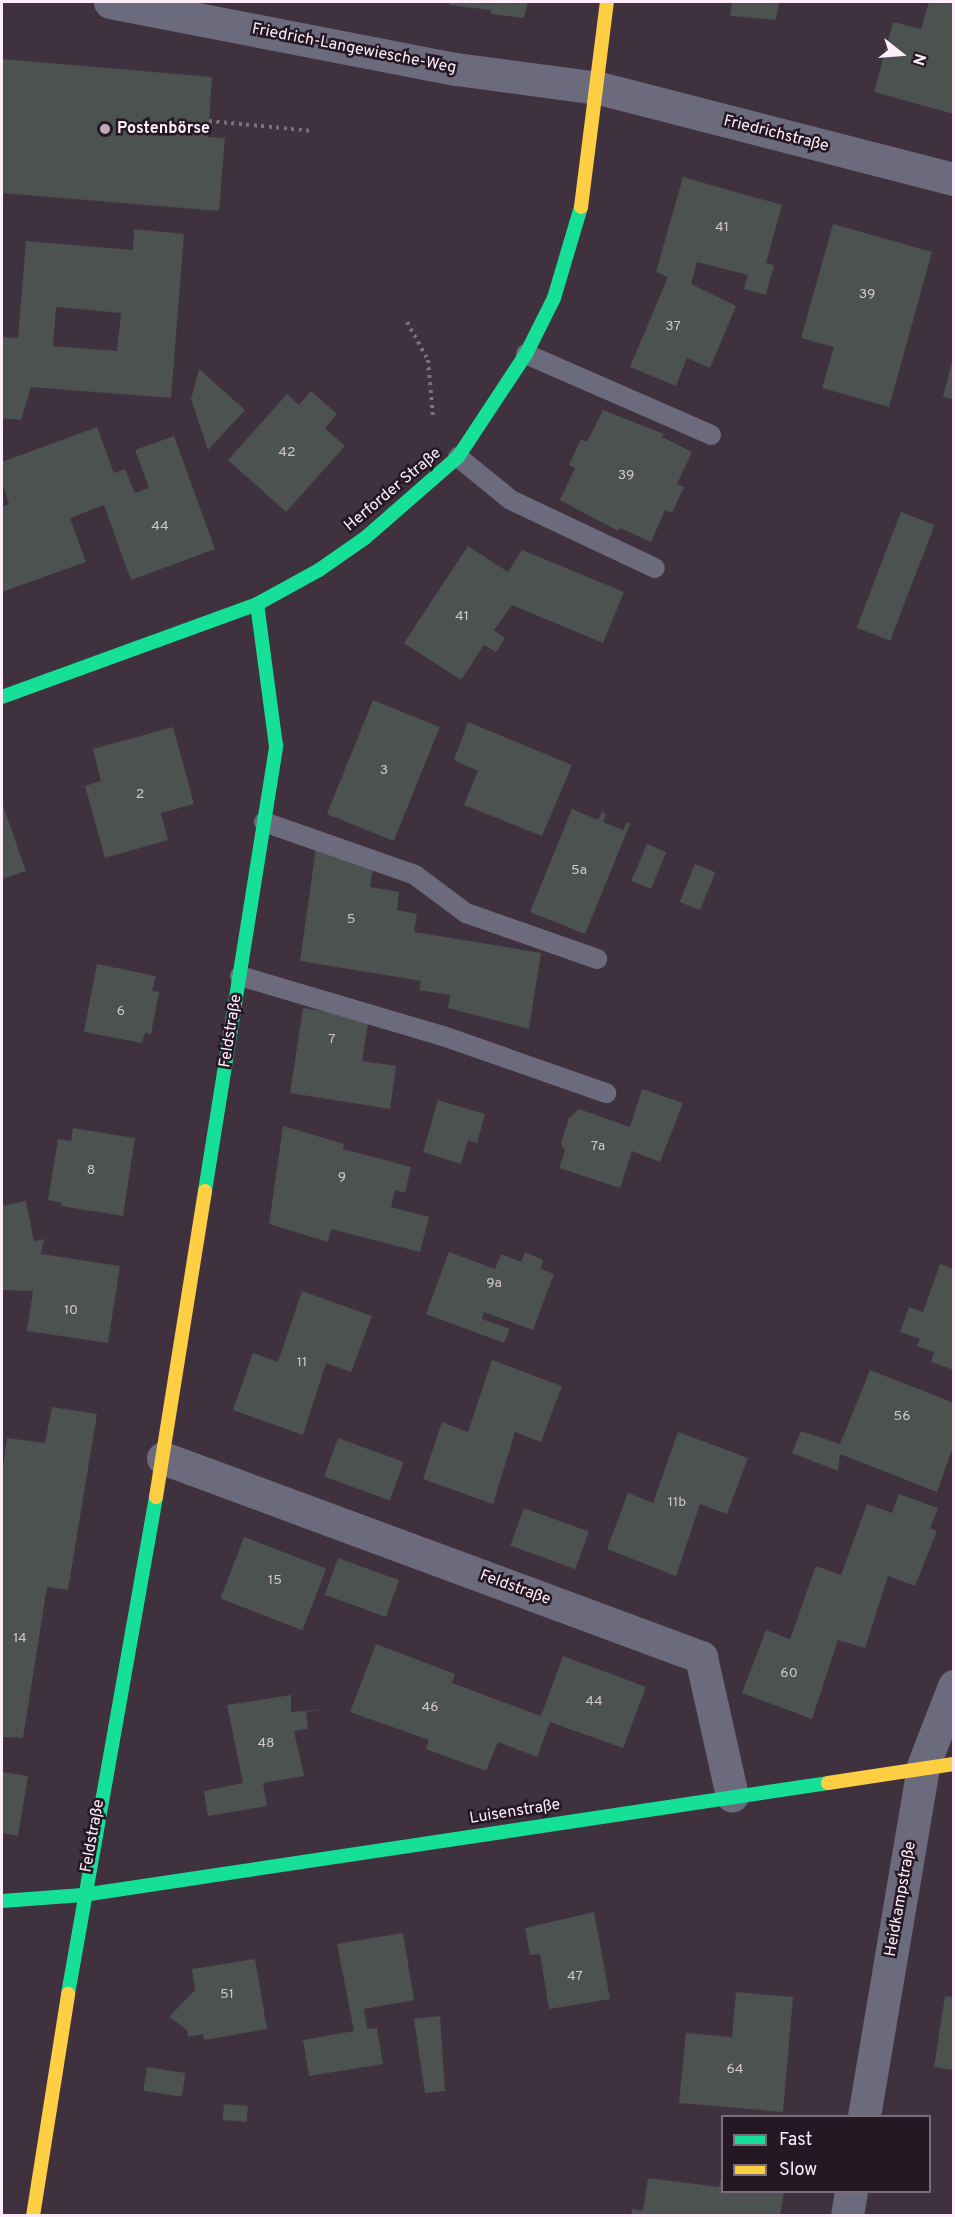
<!DOCTYPE html>
<meta charset="utf-8">
<style>
body{margin:0}
#map{position:relative;width:955px;height:2217px;overflow:hidden;background:#40313e;font-family:Overpass,sans-serif}
div>[style]{position:absolute}
.building>*{inset:0;background:#4b524f;transform-origin:0 0}
.path>*{height:4px;margin-top:-2px;transform-origin:0;background:repeating-linear-gradient(90deg,#76727f 0 3px,transparent 0 7.5px)}
.lane>*{height:20px;margin:-10px;padding:0 10px;transform-origin:10px;border-radius:10px;background:#6b6b7d}
.street>*{height:33px;margin:-16.5px;padding:0 16.5px;transform-origin:16.5px;border-radius:16.5px;background:#6b6b7d}
.fast>*{height:14px;margin:-7px;padding:0 7px;transform-origin:7px;border-radius:7px;background:#16e098}
.slow>*{height:14px;margin:-7px;padding:0 7px;transform-origin:7px;border-radius:7px;background:#ffcf43}
.dots>*{width:16px;height:16px;translate:-50% -50%;box-sizing:border-box;border:3px solid #251823;border-radius:50%}
span{translate:-50% -50%;white-space:nowrap;text-align:center;line-height:1.15;-webkit-text-stroke:5px #251823;paint-order:stroke}
.number-label{font-size:14px;color:#d2c6d1}
.number-label span{-webkit-text-stroke-width:0}
.street-label{font-size:16px;color:#ffedfc}
.poi-label{font-size:16px;color:#ffedfc;font-weight:700}
.left{translate:0 -50%;text-align:left}
.frame{position:absolute;inset:0;border:3px solid #ffedfc;pointer-events:none}
.legend{position:absolute;left:721px;top:2115px;width:210px;height:78px;box-sizing:border-box;background:#251823;border:2px solid #7c6d7a;margin:0;padding:8px 10px;list-style:none;font-size:18px;color:#ffedfc}
.legend li{display:flex;align-items:center;gap:12px;height:30px}
.legend b{width:30px;border:2px solid #7c6d7a}
.north{position:absolute;left:871px;top:24px;width:60px;height:60px;-webkit-text-stroke:4px #251823;paint-order:stroke;rotate:107deg;font-size:16px;font-weight:700;line-height:24px;text-align:center;color:#ffedfc}
.north::after{content:'';display:block;margin:auto;width:21px;height:27px;background:#ffedfc;clip-path:polygon(50% 0,100% 100%,50% 72%,0 100%)}
</style>
<div id="map">
<div class="building">
<div style="clip-path:polygon(449px 2px,528px 2px,524px 18px,491px 14px,491px 10px,449px 5px)"></div>
<div style="clip-path:polygon(732px 2px,779px 2px,776px 20px,730px 16px)"></div>
<div style="clip-path:polygon(929px 2px,954px 2px,954px 114px,874px 92px,893px 22px,921px 29px)"></div>
<div style="clip-path:polygon(2px 59px,212px 77px,208px 137px,225px 138px,219px 211px,2px 193px)"></div>
<div style="clip-path:polygon(683px 177px,782px 205px,766px 263px,774px 265px,766px 295px,744px 289px,748px 275px,697px 262px,691px 284px,736px 306px,710px 368px,687px 358px,676px 386px,630px 367px,668px 277px,656px 272px)"></div>
<div style="clip-path:polygon(833px 224px,932px 252px,889px 407px,822px 388px,834px 347px,801px 338px)"></div>
<div style="clip-path:polygon(evenodd,134px 229px,184px 234px,171px 398px,31px 387px,21px 420px,2px 418px,2px 337px,18px 338px,26px 241px,133px 250px,134px 229px,56px 307px,121px 313px,117px 351px,53px 346px,56px 307px)"></div>
<div style="clip-path:polygon(953px 358px,954px 358px,954px 399px,943px 397px)"></div>
<div style="clip-path:polygon(199px 369px,245px 410px,208px 450px,191px 399px)"></div>
<div style="clip-path:polygon(311px 391px,337px 414px,325px 428px,345px 446px,286px 512px,228px 460px,287px 394px,299px 405px)"></div>
<div style="clip-path:polygon(603px 410px,664px 434px,662px 437px,692px 452px,677px 484px,684px 487px,672px 513px,665px 510px,651px 542px,620px 528px,618px 531px,560px 500px,575px 468px,569px 465px,581px 439px,587px 442px)"></div>
<div style="clip-path:polygon(97px 427px,114px 473px,125px 469px,135px 493px,149px 488px,135px 450px,174px 436px,215px 549px,131px 580px,104px 505px,70px 518px,86px 562px,2px 592px,2px 507px,9px 504px,2px 482px,2px 462px)"></div>
<div style="left:901px;top:512px;width:36px;height:124px;rotate:21deg"></div>
<div style="clip-path:polygon(468px 546px,508px 572px,522px 550px,624px 592px,603px 643px,512px 605px,494px 630px,505px 638px,496px 652px,484px 645px,461px 680px,404px 643px)"></div>
<div style="left:373px;top:700px;width:72px;height:123px;rotate:22deg"></div>
<div style="clip-path:polygon(468px 722px,572px 765px,542px 836px,464px 805px,478px 771px,454px 760px)"></div>
<div style="clip-path:polygon(173px 727px,194px 804px,161px 813px,168px 840px,105px 858px,85px 786px,101px 781px,93px 749px)"></div>
<div style="clip-path:polygon(2px 803px,26px 871px,2px 879px)"></div>
<div style="clip-path:polygon(572px 809px,598px 820px,602px 812px,606px 814px,603px 822px,623px 830px,627px 822px,630px 824px,585px 934px,530px 912px)"></div>
<div style="left:647px;top:844px;width:21px;height:40px;rotate:23deg"></div>
<div style="clip-path:polygon(316px 848px,373px 869px,370px 887px,399px 892px,397px 910px,417px 914px,414px 932px,541px 953px,529px 1029px,448px 1008px,450px 995px,419px 990px,421px 981px,300px 961px)"></div>
<div style="left:695px;top:864px;width:22px;height:41px;rotate:22deg"></div>
<div style="clip-path:polygon(97px 964px,156px 976px,152px 991px,159px 992px,151px 1034px,145px 1033px,142px 1043px,84px 1032px)"></div>
<div style="clip-path:polygon(303px 1008px,369px 1018px,362px 1061px,396px 1066px,390px 1109px,290px 1093px)"></div>
<div style="clip-path:polygon(642px 1089px,683px 1103px,660px 1162px,632px 1151px,620px 1188px,559px 1168px,565px 1151px,561px 1143px,569px 1118px,579px 1109px,630px 1127px)"></div>
<div style="clip-path:polygon(438px 1100px,485px 1114px,477px 1143px,468px 1140px,461px 1164px,423px 1152px)"></div>
<div style="clip-path:polygon(283px 1126px,344px 1144px,343px 1149px,411px 1167px,405px 1193px,395px 1190px,391px 1207px,429px 1217px,420px 1252px,331px 1229px,328px 1242px,269px 1224px)"></div>
<div style="clip-path:polygon(73px 1128px,135px 1138px,123px 1216px,61px 1206px,62px 1203px,48px 1200px,58px 1139px,71px 1141px)"></div>
<div style="clip-path:polygon(26px 1201px,34px 1241px,44px 1239px,41px 1254px,120px 1266px,108px 1343px,27px 1331px,33px 1291px,2px 1290px,2px 1206px)"></div>
<div style="clip-path:polygon(449px 1252px,495px 1269px,501px 1254px,521px 1262px,525px 1252px,543px 1260px,541px 1269px,554px 1274px,533px 1330px,484px 1312px,482px 1319px,510px 1329px,504px 1343px,426px 1314px)"></div>
<div style="clip-path:polygon(940px 1264px,954px 1269px,954px 1370px,931px 1362px,934px 1352px,916px 1346px,920px 1339px,900px 1332px,909px 1307px,923px 1312px)"></div>
<div style="clip-path:polygon(302px 1291px,372px 1316px,351px 1372px,326px 1363px,303px 1435px,233px 1410px,253px 1353px,278px 1362px)"></div>
<div style="clip-path:polygon(492px 1360px,562px 1386px,541px 1442px,515px 1432px,493px 1504px,423px 1479px,442px 1422px,468px 1432px)"></div>
<div style="clip-path:polygon(870px 1370px,954px 1403px,954px 1444px,937px 1492px,840px 1454px,838px 1471px,792px 1453px,801px 1431px,840px 1444px)"></div>
<div style="clip-path:polygon(52px 1407px,97px 1414px,68px 1590px,47px 1587px,23px 1738px,2px 1737px,2px 1476px,7px 1438px,45px 1443px)"></div>
<div style="clip-path:polygon(678px 1432px,748px 1458px,727px 1514px,700px 1504px,676px 1576px,607px 1549px,628px 1493px,653px 1503px)"></div>
<div style="left:338px;top:1438px;width:70px;height:41px;rotate:20deg"></div>
<div style="clip-path:polygon(899px 1494px,938px 1508px,930px 1528px,937px 1531px,915px 1586px,888px 1576px,865px 1648px,838px 1640px,812px 1719px,742px 1693px,766px 1630px,790px 1639px,816px 1566px,841px 1575px,867px 1504px,892px 1513px)"></div>
<div style="left:524px;top:1508px;width:69px;height:40px;rotate:20deg"></div>
<div style="left:244px;top:1537px;width:88px;height:66px;rotate:21deg"></div>
<div style="left:338px;top:1558px;width:65px;height:39px;rotate:20deg"></div>
<div style="clip-path:polygon(376px 1644px,455px 1674px,452px 1683px,541px 1716px,563px 1656px,646px 1687px,623px 1748px,550px 1722px,537px 1757px,498px 1742px,486px 1771px,426px 1749px,429px 1740px,350px 1712px)"></div>
<div style="clip-path:polygon(291px 1695px,291px 1712px,327px 1709px,306px 1712px,308px 1729px,294px 1731px,304px 1776px,263px 1783px,267px 1806px,208px 1816px,204px 1791px,243px 1783px,227px 1705px)"></div>
<div style="clip-path:polygon(2px 1772px,28px 1776px,18px 1836px,2px 1833px)"></div>
<div style="clip-path:polygon(594px 1912px,610px 1999px,549px 2009px,540px 1954px,530px 1955px,525px 1928px)"></div>
<div style="clip-path:polygon(403px 1933px,414px 2000px,364px 2009px,367px 2029px,377px 2028px,383px 2064px,309px 2076px,303px 2040px,354px 2031px,337px 1944px)"></div>
<div style="clip-path:polygon(255px 1959px,267px 2029px,204px 2040px,203px 2034px,188px 2037px,187px 2030px,169px 2017px,195px 1990px,192px 1969px)"></div>
<div style="clip-path:polygon(736px 1992px,793px 1997px,783px 2112px,679px 2103px,686px 2033px,732px 2037px)"></div>
<div style="clip-path:polygon(945px 1996px,954px 1997px,954px 2070px,934px 2067px)"></div>
<div style="clip-path:polygon(440px 2016px,445px 2091px,425px 2093px,414px 2019px)"></div>
<div style="left:147px;top:2067px;width:39px;height:24px;rotate:9deg"></div>
<div style="left:224px;top:2104px;width:24px;height:16px;rotate:5deg"></div>
<div style="clip-path:polygon(722px 2172px,722px 2192px,784px 2192px,780px 2216px,631px 2216px,632px 2209px,643px 2211px,648px 2178px,719px 2187px)"></div>
</div>
<div class="path">
<div style="left:209px;top:121px;width:103px;rotate:5.5deg"></div>
<div style="left:407px;top:322px;width:43px;rotate:61.1deg"></div>
<div style="left:428px;top:360px;width:57px;rotate:85deg"></div>
</div>
<div class="lane">
<div style="left:526px;top:354px;width:202px;rotate:23.6deg"></div>
<div style="left:458px;top:457px;width:68px;rotate:39.1deg"></div>
<div style="left:511px;top:500px;width:159px;rotate:25.3deg"></div>
<div style="left:264px;top:822px;width:160px;rotate:19.3deg"></div>
<div style="left:415px;top:875px;width:64px;rotate:36.7deg"></div>
<div style="left:466px;top:913px;width:139px;rotate:19.3deg"></div>
<div style="left:240px;top:976px;width:212px;rotate:16.5deg"></div>
<div style="left:443px;top:1036px;width:173px;rotate:19.3deg"></div>
</div>
<div class="street">
<div style="left:110px;top:2px;width:352px;rotate:11deg"></div>
<div style="left:456px;top:69px;width:144px;rotate:7.6deg"></div>
<div style="left:599px;top:88px;width:366px;rotate:14.4deg"></div>
<div style="left:163px;top:1458px;width:574px;rotate:20.3deg"></div>
<div style="left:701px;top:1657px;width:142px;rotate:77.4deg"></div>
<div style="left:864px;top:2116px;width:355px;rotate:-80.4deg"></div>
<div style="left:923px;top:1766px;width:86px;rotate:-68.8deg"></div>
<div style="left:847px;top:2216px;width:24px;rotate:-81deg"></div>
</div>
<div class="fast">
<div style="left:2px;top:697px;width:271px;rotate:-20deg"></div>
<div style="left:257px;top:604px;width:71px;rotate:-28.7deg"></div>
<div style="left:319px;top:570px;width:56px;rotate:-34.8deg"></div>
<div style="left:365px;top:538px;width:123px;rotate:-41.1deg"></div>
<div style="left:458px;top:457px;width:123px;rotate:-56.6deg"></div>
<div style="left:526px;top:354px;width:63px;rotate:-63.4deg"></div>
<div style="left:554px;top:298px;width:95px;rotate:-73.5deg"></div>
<div style="left:205px;top:1191px;width:451px;rotate:-80.9deg"></div>
<div style="left:276px;top:746px;width:143px;rotate:-97.6deg"></div>
<div style="left:2px;top:1901px;width:81px;rotate:-4.2deg"></div>
<div style="left:83px;top:1895px;width:753px;rotate:-8.55deg"></div>
<div style="left:68px;top:1994px;width:505px;rotate:-79.96deg"></div>
</div>
<div class="slow">
<div style="left:581px;top:207px;width:207px;rotate:-82.8deg"></div>
<div style="left:156px;top:1497px;width:310px;rotate:-80.9deg"></div>
<div style="left:828px;top:1783px;width:127px;rotate:-8.6deg"></div>
<div style="left:33px;top:2216px;width:225px;rotate:-81deg"></div>
</div>
<div class="dots">
<div style="left:105px;top:129px;background:#bcabba"></div>
</div>
<div class="number-label">
<span style="left:722px;top:228px">41</span>
<span style="left:867px;top:295px">39</span>
<span style="left:673px;top:327px">37</span>
<span style="left:287px;top:453px">42</span>
<span style="left:626px;top:476px">39</span>
<span style="left:160px;top:527px">44</span>
<span style="left:462px;top:617px">41</span>
<span style="left:384px;top:771px">3</span>
<span style="left:140px;top:795px">2</span>
<span style="left:579px;top:871px">5a</span>
<span style="left:351px;top:920px">5</span>
<span style="left:121px;top:1012px">6</span>
<span style="left:332px;top:1040px">7</span>
<span style="left:598px;top:1147px">7a</span>
<span style="left:91px;top:1171px">8</span>
<span style="left:342px;top:1178px">9</span>
<span style="left:494px;top:1284px">9a</span>
<span style="left:71px;top:1311px">10</span>
<span style="left:302px;top:1363px">11</span>
<span style="left:902px;top:1417px">56</span>
<span style="left:677px;top:1503px">11b</span>
<span style="left:275px;top:1581px">15</span>
<span style="left:20px;top:1639px">14</span>
<span style="left:789px;top:1674px">60</span>
<span style="left:594px;top:1702px">44</span>
<span style="left:430px;top:1708px">46</span>
<span style="left:266px;top:1744px">48</span>
<span style="left:575px;top:1977px">47</span>
<span style="left:227px;top:1995px">51</span>
<span style="left:735px;top:2070px">64</span>
</div>
<div class="street-label">
<span style="left:354px;top:49px;rotate:11deg">Friedrich-Langewiesche-Weg</span>
<span style="left:776px;top:134px;rotate:14deg">Friedrichstraße</span>
<span style="left:393px;top:490px;rotate:-40deg">Herforder Straße</span>
<span style="left:231px;top:1031px;rotate:-81deg">Feldstraße</span>
<span style="left:515px;top:1588px;rotate:20deg">Feldstraße</span>
<span style="left:515px;top:1812px;rotate:-9deg">Luisenstraße</span>
<span style="left:93px;top:1836px;rotate:-80deg">Feldstraße</span>
<span style="left:901px;top:1899px;rotate:-80deg">Heidkampstraße</span>
</div>
<div class="poi-label">
<span class="left" style="left:117px;top:129px">Postenbörse</span>
</div>
<div class="frame"></div>
<ul class="legend">
<li><b style="height:8px;background:#16e098"></b>Fast</li>
<li><b style="height:8px;background:#ffcf43"></b>Slow</li>
</ul>
<div class="north">N</div>
</div>
